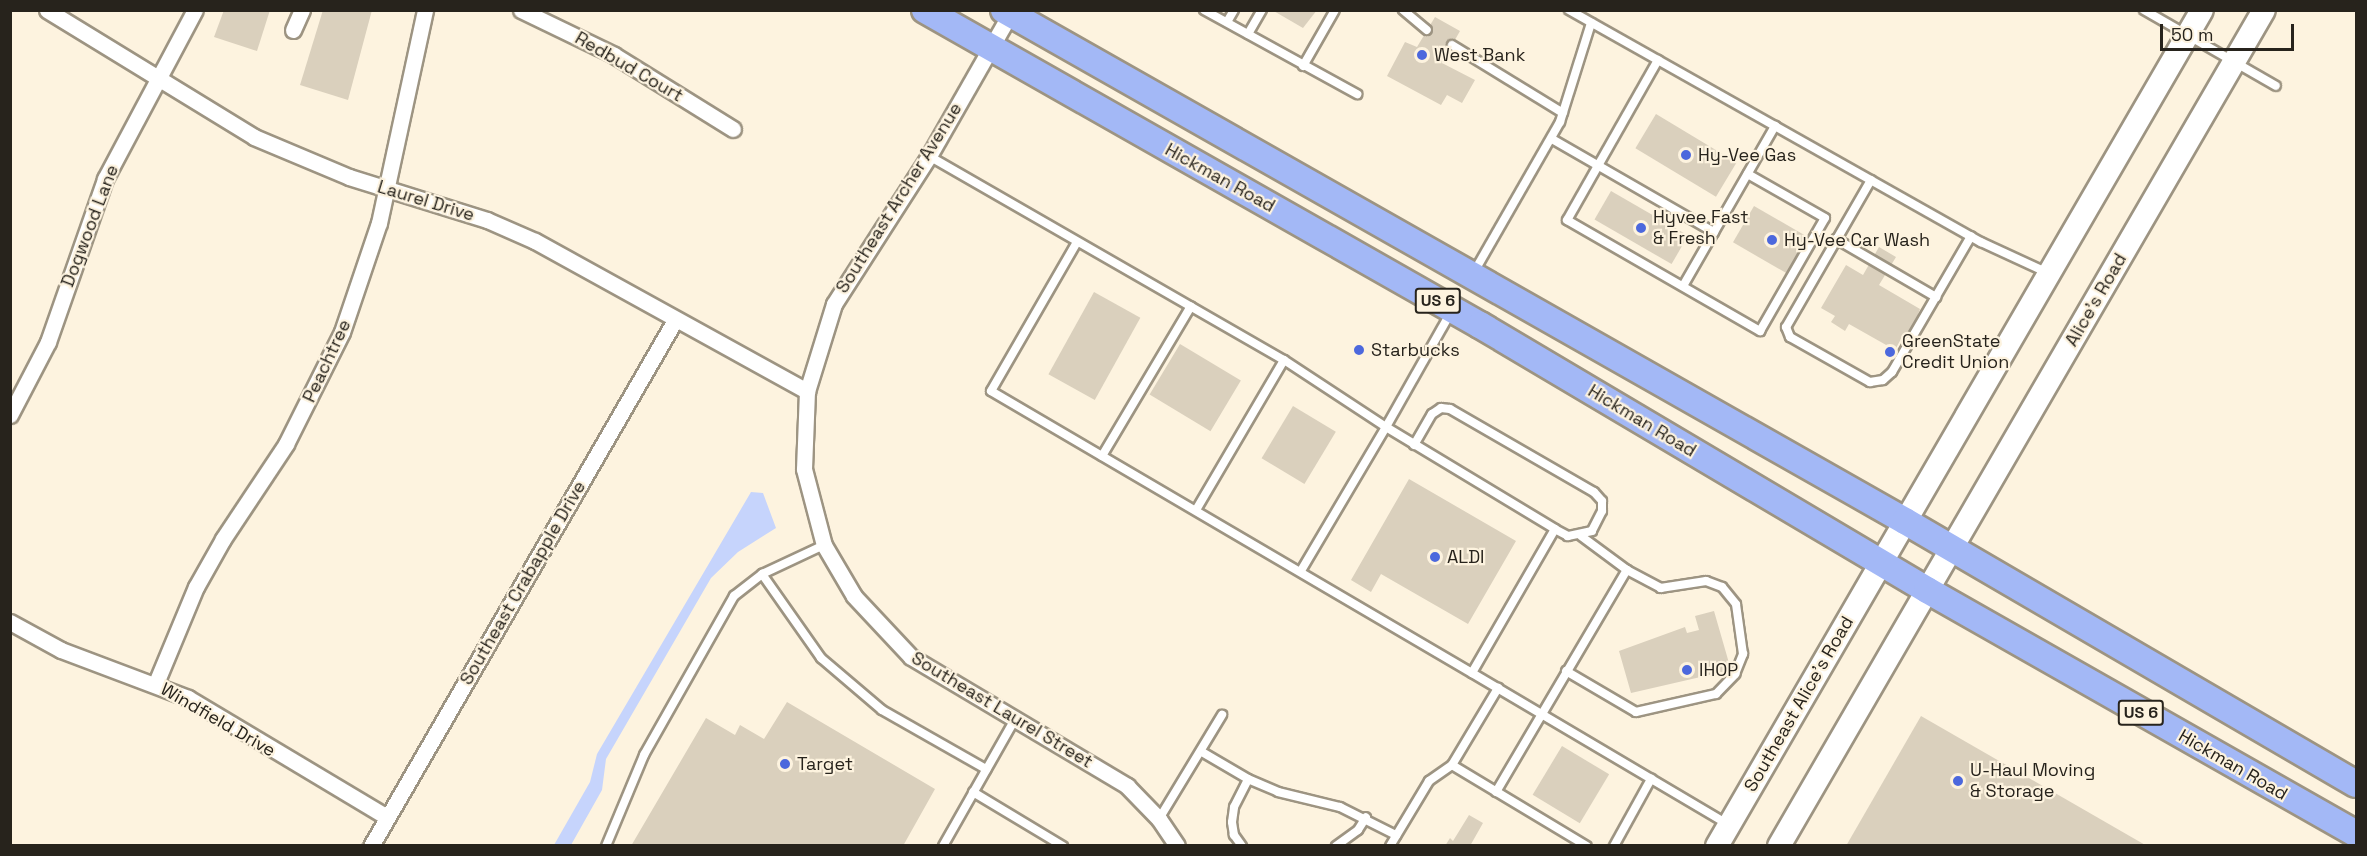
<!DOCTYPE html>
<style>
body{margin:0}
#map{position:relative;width:2367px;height:856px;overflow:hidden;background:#fdf3df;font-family:"Space Grotesk",sans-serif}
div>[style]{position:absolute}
.water>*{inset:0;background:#c6d4fc}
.building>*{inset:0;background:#dad0bd;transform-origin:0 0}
.roads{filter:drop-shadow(2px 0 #9d9482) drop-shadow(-2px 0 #9d9482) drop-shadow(0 2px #9d9482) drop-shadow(0 -2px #9d9482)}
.service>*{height:8px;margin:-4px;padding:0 4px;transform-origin:4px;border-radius:4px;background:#fff}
.minor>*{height:15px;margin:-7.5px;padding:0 7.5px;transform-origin:7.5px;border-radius:7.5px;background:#fff}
.secondary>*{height:22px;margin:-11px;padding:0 11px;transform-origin:11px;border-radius:11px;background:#fff}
.trunk>*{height:26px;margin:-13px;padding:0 13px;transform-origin:13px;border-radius:13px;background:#a3b8f6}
.dots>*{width:16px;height:16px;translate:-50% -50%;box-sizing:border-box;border:3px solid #fdf3df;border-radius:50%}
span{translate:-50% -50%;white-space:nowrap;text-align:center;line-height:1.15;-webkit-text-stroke:4.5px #fdf3df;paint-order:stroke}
.shield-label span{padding:2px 4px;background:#fdf3df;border:2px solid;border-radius:4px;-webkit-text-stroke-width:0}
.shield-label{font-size:16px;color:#27231c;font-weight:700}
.poi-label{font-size:18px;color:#27231c}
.left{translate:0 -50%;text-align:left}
.street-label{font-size:18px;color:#27231c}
.frame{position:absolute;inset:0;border:12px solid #27231c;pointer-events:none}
.scale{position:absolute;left:2160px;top:24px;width:134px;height:27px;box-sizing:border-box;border:3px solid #27231c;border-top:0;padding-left:8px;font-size:18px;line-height:21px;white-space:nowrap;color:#27231c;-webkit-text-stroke:4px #fdf3df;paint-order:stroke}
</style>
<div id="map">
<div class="water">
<div style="clip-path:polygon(751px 492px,763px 493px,776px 528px,738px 552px,711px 578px,606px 759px,602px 790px,571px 845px,554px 845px,590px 782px,597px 754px)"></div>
</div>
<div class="building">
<div style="clip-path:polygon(224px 10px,270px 10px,257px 51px,214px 37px)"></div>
<div style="clip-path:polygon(323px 10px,372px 10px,348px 100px,300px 85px)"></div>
<div style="clip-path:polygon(1272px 10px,1317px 10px,1303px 28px)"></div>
<div style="clip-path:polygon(1435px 17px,1460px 31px,1442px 63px,1475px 80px,1462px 103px,1447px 95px,1441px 105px,1387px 76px,1405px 42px,1417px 47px)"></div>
<div style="left:1656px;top:114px;width:94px;height:40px;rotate:31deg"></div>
<div style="left:1611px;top:191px;width:89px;height:33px;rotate:30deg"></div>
<div style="left:1754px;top:206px;width:66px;height:42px;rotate:30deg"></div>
<div style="clip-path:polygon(1879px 247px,1896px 257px,1879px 285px,1920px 309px,1908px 341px,1902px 337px,1895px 350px,1849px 324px,1845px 331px,1831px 322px,1835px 316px,1821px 308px,1846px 265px,1863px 275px)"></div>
<div style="left:1094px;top:292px;width:53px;height:94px;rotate:29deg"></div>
<div style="left:1180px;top:344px;width:71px;height:59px;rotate:31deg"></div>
<div style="left:1293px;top:406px;width:50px;height:61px;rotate:31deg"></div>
<div style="clip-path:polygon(1409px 479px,1516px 541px,1468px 624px,1381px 574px,1371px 592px,1351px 580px)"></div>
<div style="clip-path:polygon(1714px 611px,1731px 670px,1631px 693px,1619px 651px,1685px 627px,1687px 633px,1699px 630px,1695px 616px)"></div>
<div style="clip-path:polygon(787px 702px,935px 789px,903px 846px,631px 846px,706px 718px,735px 735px,740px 725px,764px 739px)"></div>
<div style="clip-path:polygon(1921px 716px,2147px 846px,1846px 846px)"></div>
<div style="left:1562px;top:746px;width:55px;height:57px;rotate:31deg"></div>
<div style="clip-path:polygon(1469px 815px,1483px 823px,1470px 846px,1445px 846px,1450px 838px,1453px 841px)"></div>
</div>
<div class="roads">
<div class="service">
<div style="left:1204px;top:10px;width:175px;rotate:28.8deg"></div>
<div style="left:1403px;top:10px;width:31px;rotate:40deg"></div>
<div style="left:1569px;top:10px;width:473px;rotate:29.4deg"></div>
<div style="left:1981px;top:242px;width:72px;rotate:24.8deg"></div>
<div style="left:2144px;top:10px;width:152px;rotate:29.9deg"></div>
<div style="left:1227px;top:22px;width:14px;rotate:-60deg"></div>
<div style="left:1248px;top:34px;width:28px;rotate:-60deg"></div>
<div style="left:1452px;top:45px;width:130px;rotate:31.5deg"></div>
<div style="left:1658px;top:60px;width:184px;rotate:119.6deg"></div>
<div style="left:1567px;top:220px;width:223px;rotate:29.9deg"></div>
<div style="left:1760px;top:331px;width:130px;rotate:-60.1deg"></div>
<div style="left:1825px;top:218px;width:89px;rotate:-150.3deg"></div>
<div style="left:1303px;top:66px;width:64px;rotate:-60.3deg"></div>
<div style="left:1552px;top:139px;width:187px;rotate:29.9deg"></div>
<div style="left:929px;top:156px;width:409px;rotate:29.9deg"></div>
<div style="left:1284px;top:360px;width:122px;rotate:33.3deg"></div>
<div style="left:1386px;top:427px;width:167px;rotate:120.6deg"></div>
<div style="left:1871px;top:180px;width:170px;rotate:120deg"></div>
<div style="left:1786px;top:327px;width:11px;rotate:68deg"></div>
<div style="left:1790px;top:337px;width:92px;rotate:29.4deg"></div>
<div style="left:1870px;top:382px;width:13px;rotate:-9deg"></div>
<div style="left:1883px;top:380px;width:12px;rotate:-42deg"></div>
<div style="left:1892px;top:372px;width:157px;rotate:-59.8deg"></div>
<div style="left:1836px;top:239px;width:116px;rotate:30.1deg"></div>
<div style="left:1077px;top:242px;width:172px;rotate:120deg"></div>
<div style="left:991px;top:391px;width:558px;rotate:30.38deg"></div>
<div style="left:1474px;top:272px;width:173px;rotate:-60.2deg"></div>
<div style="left:1560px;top:122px;width:104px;rotate:-72.6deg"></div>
<div style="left:1683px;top:286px;width:185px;rotate:-60.1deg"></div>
<div style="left:1451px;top:312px;width:132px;rotate:119.5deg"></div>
<div style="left:1386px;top:427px;width:197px;rotate:31.1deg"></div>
<div style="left:1555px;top:529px;width:166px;rotate:120deg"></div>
<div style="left:1472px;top:673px;width:296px;rotate:30.6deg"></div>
<div style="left:1414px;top:445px;width:36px;rotate:-60deg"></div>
<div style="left:1432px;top:414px;width:11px;rotate:-34deg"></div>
<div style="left:1441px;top:408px;width:9px;rotate:6deg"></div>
<div style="left:1450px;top:409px;width:166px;rotate:30deg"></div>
<div style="left:1594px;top:492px;width:12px;rotate:48deg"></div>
<div style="left:1602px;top:501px;width:10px;rotate:90deg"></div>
<div style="left:1602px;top:511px;width:22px;rotate:117deg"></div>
<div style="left:1592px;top:531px;width:25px;rotate:168deg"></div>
<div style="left:1568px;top:536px;width:15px;rotate:-152deg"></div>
<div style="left:1102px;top:456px;width:174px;rotate:-59.3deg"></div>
<div style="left:1196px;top:510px;width:174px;rotate:-59.6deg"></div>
<div style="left:824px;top:545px;width:68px;rotate:154.9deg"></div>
<div style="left:762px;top:574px;width:103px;rotate:54.9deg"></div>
<div style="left:821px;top:658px;width:80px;rotate:40.4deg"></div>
<div style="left:882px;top:710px;width:120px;rotate:29.6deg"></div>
<div style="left:1566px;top:671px;width:81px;rotate:30.4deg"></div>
<div style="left:1636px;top:712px;width:82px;rotate:-12.7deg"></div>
<div style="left:1716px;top:694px;width:28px;rotate:-46deg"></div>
<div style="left:1735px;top:674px;width:22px;rotate:-68deg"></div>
<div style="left:1743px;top:654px;width:50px;rotate:-98deg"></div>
<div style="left:1736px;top:604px;width:22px;rotate:-129deg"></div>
<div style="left:1722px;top:587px;width:17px;rotate:-159deg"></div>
<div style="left:1706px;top:581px;width:46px;rotate:171.2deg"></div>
<div style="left:1661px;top:588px;width:38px;rotate:-152deg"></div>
<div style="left:1627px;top:570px;width:57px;rotate:-143.5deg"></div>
<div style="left:1202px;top:752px;width:53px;rotate:30.4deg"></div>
<div style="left:1248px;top:779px;width:33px;rotate:23deg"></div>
<div style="left:1278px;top:792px;width:64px;rotate:13.6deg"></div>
<div style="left:1340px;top:807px;width:63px;rotate:26.6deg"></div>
<div style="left:1452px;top:765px;width:157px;rotate:31deg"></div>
<div style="left:973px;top:792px;width:105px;rotate:31deg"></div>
<div style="left:1496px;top:792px;width:258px;rotate:-59.5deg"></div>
<div style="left:1159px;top:819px;width:122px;rotate:-58.8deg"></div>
<div style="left:606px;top:846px;width:99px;rotate:-67.3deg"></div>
<div style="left:644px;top:755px;width:183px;rotate:-60.5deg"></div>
<div style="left:734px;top:596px;width:36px;rotate:-38deg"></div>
<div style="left:943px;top:846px;width:146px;rotate:-60.4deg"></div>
<div style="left:1242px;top:846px;width:14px;rotate:-126deg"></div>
<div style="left:1234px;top:835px;width:13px;rotate:-99deg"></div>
<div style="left:1232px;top:822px;width:15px;rotate:-82deg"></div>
<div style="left:1234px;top:807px;width:31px;rotate:-63deg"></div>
<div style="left:1336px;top:846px;width:27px;rotate:-36deg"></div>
<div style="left:1358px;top:830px;width:15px;rotate:-58deg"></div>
<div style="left:1390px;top:846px;width:76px;rotate:-59deg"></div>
<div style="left:1429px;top:781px;width:28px;rotate:-35deg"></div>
<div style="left:1452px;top:765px;width:90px;rotate:-59.1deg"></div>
<div style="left:1614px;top:846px;width:77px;rotate:-61.1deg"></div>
</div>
<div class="minor">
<div style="left:47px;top:10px;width:243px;rotate:31.5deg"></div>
<div style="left:254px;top:137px;width:103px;rotate:22.8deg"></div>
<div style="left:349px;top:177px;width:145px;rotate:17.3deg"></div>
<div style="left:487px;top:220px;width:52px;rotate:23.6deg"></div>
<div style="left:535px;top:241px;width:311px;rotate:28.9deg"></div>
<div style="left:521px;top:10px;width:103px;rotate:25.8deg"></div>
<div style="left:614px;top:55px;width:140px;rotate:31.9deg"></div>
<div style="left:1010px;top:14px;width:163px;rotate:119.7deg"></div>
<div style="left:929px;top:156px;width:176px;rotate:122.7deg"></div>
<div style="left:834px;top:304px;width:91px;rotate:107.2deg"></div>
<div style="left:807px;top:391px;width:78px;rotate:92.2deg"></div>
<div style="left:804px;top:469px;width:79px;rotate:75.3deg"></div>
<div style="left:824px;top:545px;width:59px;rotate:59.5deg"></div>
<div style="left:854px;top:596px;width:83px;rotate:46.9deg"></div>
<div style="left:911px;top:657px;width:252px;rotate:30.8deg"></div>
<div style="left:1127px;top:786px;width:46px;rotate:45.9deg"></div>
<div style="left:1159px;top:819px;width:32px;rotate:56deg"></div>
<div style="left:293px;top:30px;width:22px;rotate:-66deg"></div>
<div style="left:10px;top:415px;width:82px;rotate:-62.5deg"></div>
<div style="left:48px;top:342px;width:173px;rotate:-70.7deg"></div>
<div style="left:105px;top:179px;width:191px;rotate:-62deg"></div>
<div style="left:10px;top:622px;width:58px;rotate:28.8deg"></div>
<div style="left:61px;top:650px;width:136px;rotate:20.7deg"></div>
<div style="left:188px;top:698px;width:232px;rotate:30.9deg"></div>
<div style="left:156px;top:683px;width:104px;rotate:-67.4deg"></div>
<div style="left:196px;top:587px;width:55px;rotate:-60.6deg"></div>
<div style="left:223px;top:539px;width:114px;rotate:-56.4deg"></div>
<div style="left:286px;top:444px;width:125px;rotate:-63.4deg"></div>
<div style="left:342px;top:332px;width:115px;rotate:-71.3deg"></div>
<div style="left:379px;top:223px;width:218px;rotate:-77.8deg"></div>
<div style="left:371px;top:846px;width:608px;rotate:-59.97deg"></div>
</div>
<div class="secondary">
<div style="left:1717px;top:846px;width:966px;rotate:-59.88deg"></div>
<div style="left:1779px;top:846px;width:966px;rotate:-59.88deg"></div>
</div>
<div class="trunk">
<div style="left:925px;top:10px;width:638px;rotate:29.58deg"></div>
<div style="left:1480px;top:325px;width:520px;rotate:30.66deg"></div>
<div style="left:1927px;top:590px;width:494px;rotate:29.6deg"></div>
<div style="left:1004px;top:10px;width:1036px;rotate:29.56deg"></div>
<div style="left:1905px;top:521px;width:522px;rotate:30.25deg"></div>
</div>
</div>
<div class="dots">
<div style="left:1422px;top:55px;background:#4c68dd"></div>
<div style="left:1686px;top:155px;background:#4c68dd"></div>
<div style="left:1641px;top:228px;background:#4c68dd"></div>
<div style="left:1772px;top:240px;background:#4c68dd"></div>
<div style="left:1359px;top:350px;background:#4c68dd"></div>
<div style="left:1890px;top:352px;background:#4c68dd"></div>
<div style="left:1435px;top:557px;background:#4c68dd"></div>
<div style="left:1687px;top:670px;background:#4c68dd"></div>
<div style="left:785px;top:764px;background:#4c68dd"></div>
<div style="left:1958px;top:781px;background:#4c68dd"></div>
</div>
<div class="shield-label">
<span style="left:1438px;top:301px">US 6</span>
<span style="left:2141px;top:713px">US 6</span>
</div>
<div class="poi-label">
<span class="left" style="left:1434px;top:55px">West Bank</span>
<span class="left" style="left:1698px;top:155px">Hy-Vee Gas</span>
<span class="left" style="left:1653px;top:228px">Hyvee Fast<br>&amp; Fresh</span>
<span class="left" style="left:1784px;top:240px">Hy-Vee Car Wash</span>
<span class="left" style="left:1902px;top:352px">GreenState<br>Credit Union</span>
<span class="left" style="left:1371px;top:350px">Starbucks</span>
<span class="left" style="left:1447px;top:557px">ALDI</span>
<span class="left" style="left:1699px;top:670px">IHOP</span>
<span class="left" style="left:797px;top:764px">Target</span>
<span class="left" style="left:1970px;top:781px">U-Haul Moving<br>&amp; Storage</span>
</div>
<div class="street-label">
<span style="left:629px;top:67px;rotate:30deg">Redbud Court</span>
<span style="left:1220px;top:178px;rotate:29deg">Hickman Road</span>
<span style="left:899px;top:198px;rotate:-58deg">Southeast Archer Avenue</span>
<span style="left:426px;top:201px;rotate:17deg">Laurel Drive</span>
<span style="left:90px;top:226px;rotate:-69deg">Dogwood Lane</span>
<span style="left:2096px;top:300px;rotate:-60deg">Alice's Road</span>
<span style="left:327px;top:361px;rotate:-65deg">Peachtree</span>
<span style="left:1642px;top:421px;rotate:31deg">Hickman Road</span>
<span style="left:523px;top:583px;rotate:-60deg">Southeast Crabapple Drive</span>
<span style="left:1799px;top:704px;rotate:-60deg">Southeast Alice's Road</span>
<span style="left:1002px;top:710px;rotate:31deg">Southeast Laurel Street</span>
<span style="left:218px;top:720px;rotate:30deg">Windfield Drive</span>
<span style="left:2233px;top:765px;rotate:30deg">Hickman Road</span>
</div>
<div class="frame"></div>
<div class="scale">50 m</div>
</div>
